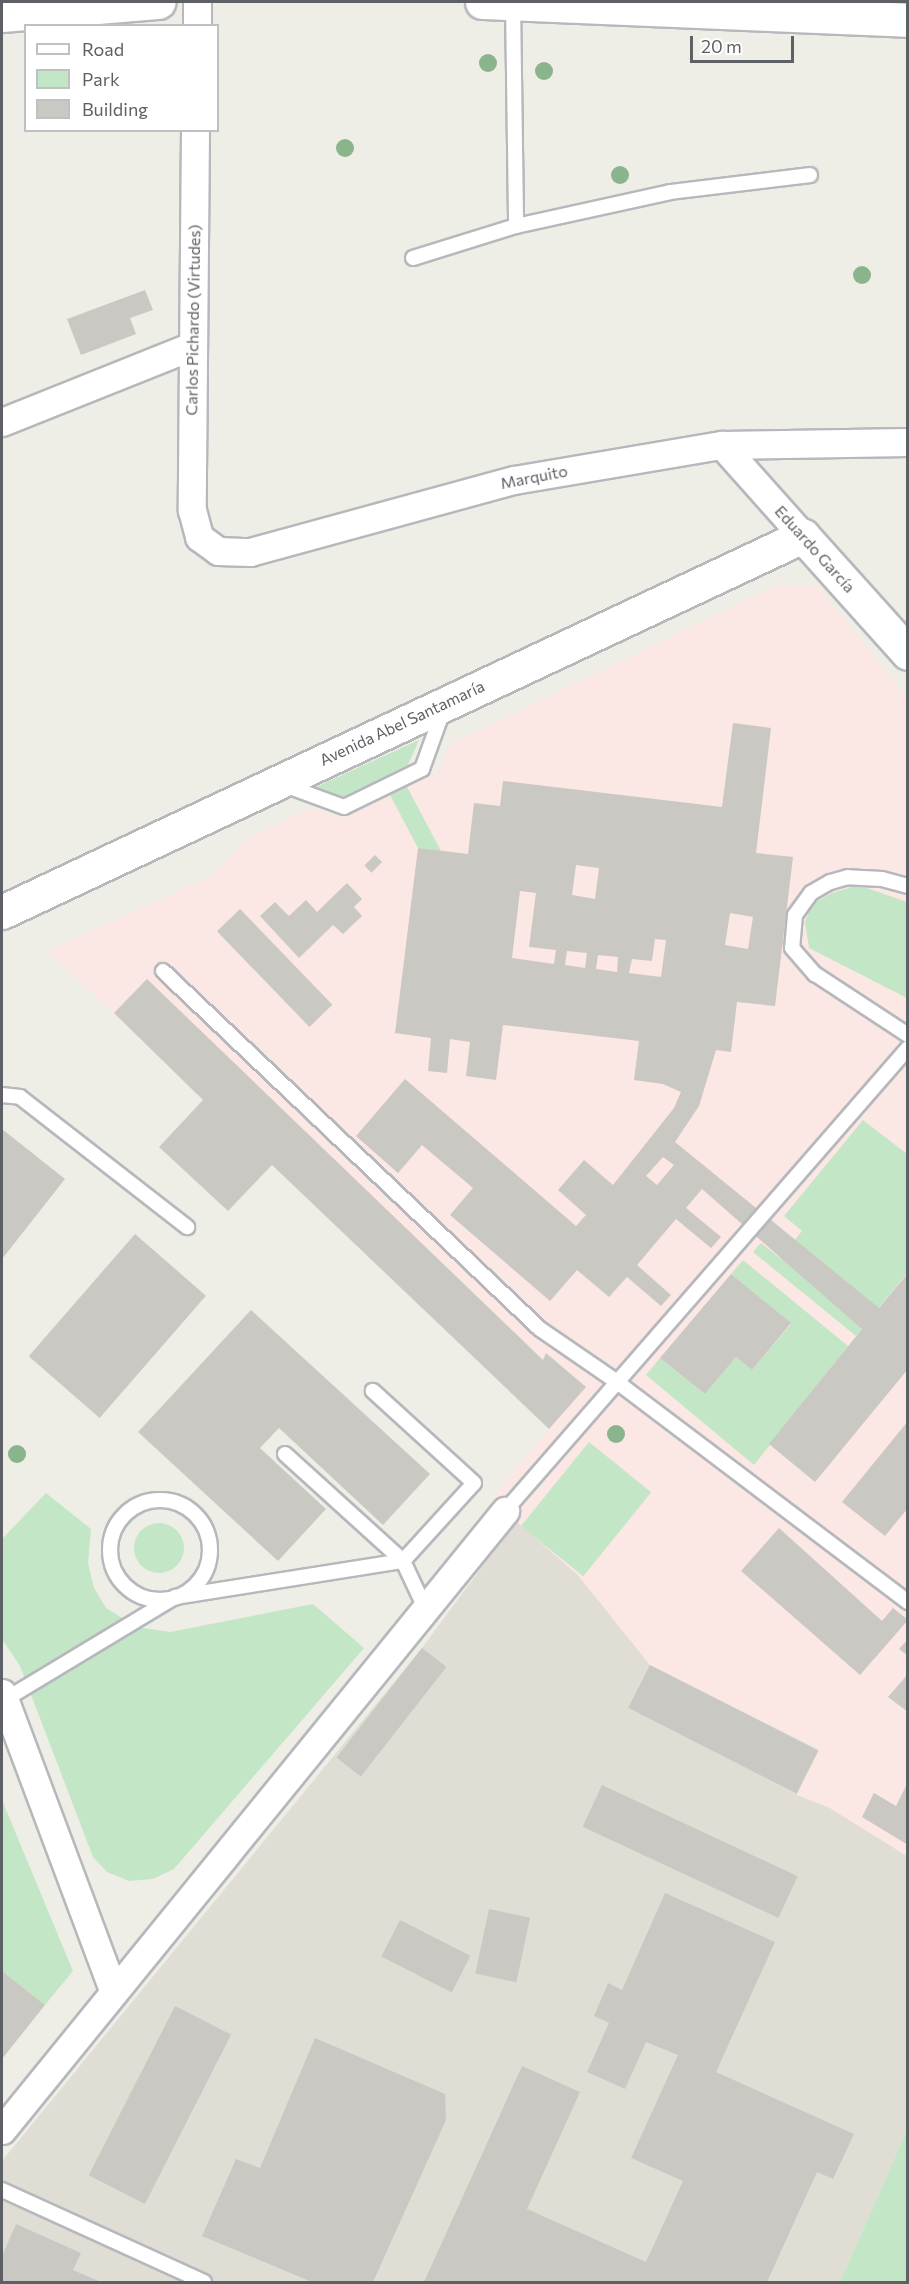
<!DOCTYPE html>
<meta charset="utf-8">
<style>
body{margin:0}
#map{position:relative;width:909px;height:2284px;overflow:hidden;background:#efeee6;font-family:Commissioner,sans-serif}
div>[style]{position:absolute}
.education>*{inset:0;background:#dfddd4}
.medical>*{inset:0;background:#fbe7e3}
.green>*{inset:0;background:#c3e6c6;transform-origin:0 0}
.round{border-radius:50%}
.building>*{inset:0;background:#cac8c3;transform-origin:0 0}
.roads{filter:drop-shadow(2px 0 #b6b8bc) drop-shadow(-2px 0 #b6b8bc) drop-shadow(0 2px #b6b8bc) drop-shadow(0 -2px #b6b8bc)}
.lane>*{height:14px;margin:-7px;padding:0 7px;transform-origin:7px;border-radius:7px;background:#fff}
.lane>.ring{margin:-7px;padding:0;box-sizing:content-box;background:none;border:14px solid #fff;border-radius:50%}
.street>*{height:27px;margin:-13.5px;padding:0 13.5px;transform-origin:13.5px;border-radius:13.5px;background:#fff}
.secondary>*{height:33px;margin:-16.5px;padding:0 16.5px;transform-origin:16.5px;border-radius:16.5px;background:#fff}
.trees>*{width:18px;height:18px;margin:-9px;border-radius:50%;background:#8ab48b}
span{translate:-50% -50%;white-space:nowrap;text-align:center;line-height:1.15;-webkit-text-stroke:6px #fff;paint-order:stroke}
.street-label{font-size:16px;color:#5d6166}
.frame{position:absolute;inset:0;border:3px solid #5d6166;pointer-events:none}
.legend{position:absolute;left:24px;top:24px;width:195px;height:108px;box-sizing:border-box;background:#fff;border:2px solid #bec0c2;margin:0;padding:8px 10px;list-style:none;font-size:18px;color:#5d6166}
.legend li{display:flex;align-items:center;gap:12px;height:30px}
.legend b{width:30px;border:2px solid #bec0c2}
.scale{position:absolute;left:690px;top:36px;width:104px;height:27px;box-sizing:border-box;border:3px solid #5d6166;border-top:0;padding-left:8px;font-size:18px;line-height:21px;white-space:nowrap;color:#5d6166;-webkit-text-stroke:4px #fff;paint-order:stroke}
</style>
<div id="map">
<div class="education">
<div style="clip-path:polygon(516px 1521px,578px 1575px,650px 1665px,819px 1750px,797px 1795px,830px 1808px,907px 1856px,907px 2130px,840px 2282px,2px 2282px,2px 2161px,422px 1648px)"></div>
</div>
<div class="medical">
<div style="clip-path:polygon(777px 585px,817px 586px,907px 697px,907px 1856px,830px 1808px,797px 1794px,819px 1749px,650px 1665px,578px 1575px,491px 1499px,549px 1429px,48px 951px,213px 875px,246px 839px,310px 808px,340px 818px,439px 772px,449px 745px)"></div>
</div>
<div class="green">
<div style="clip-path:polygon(419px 740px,408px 765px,343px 797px,316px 787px)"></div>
<div style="clip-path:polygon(407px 787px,441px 851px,418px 848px,390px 795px)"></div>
<div style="clip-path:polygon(858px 885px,907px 902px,907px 998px,809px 948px,805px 922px,812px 904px,832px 893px)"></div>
<div style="clip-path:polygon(863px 1120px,907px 1154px,907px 1273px,856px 1336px,753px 1252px,761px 1243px,780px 1258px,802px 1231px,784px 1216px)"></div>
<div style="clip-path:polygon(743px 1260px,848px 1346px,754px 1465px,646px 1375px,660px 1358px,705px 1394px,736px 1357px,752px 1370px,791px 1324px,731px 1274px)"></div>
<div style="left:589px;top:1442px;width:80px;height:108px;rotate:39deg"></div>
<div style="clip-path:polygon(46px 1493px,91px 1529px,88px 1563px,94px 1588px,106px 1608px,137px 1627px,170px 1632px,313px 1604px,364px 1648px,174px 1869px,153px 1879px,129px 1881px,107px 1872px,93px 1857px,20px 1666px,2px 1639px,2px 1539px)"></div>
<div class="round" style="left:134px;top:1523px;width:50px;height:50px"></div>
<div style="clip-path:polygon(2px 1800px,73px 1971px,45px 2005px,2px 1971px)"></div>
<div style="clip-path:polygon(907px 2130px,907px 2282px,840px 2282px)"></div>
</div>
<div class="building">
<div style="clip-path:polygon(145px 290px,153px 310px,130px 318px,136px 334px,81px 355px,67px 319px)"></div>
<div style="clip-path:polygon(evenodd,733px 723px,771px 728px,756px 853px,793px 857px,775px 1006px,737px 1002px,731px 1052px,716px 1050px,699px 1106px,675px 1142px,879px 1308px,908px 1273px,908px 1369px,815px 1482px,769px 1444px,862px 1329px,702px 1189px,686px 1208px,721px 1237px,711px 1248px,676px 1219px,637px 1265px,671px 1295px,661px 1306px,627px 1277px,609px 1297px,577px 1270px,550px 1301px,450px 1215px,473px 1188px,422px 1145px,398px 1173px,356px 1136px,405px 1079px,576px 1226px,586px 1215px,558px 1190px,584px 1160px,613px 1185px,674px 1108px,681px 1092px,663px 1084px,634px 1080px,639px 1041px,503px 1025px,496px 1080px,466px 1076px,470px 1042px,450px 1039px,447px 1073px,428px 1071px,431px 1038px,395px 1033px,418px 848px,468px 854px,474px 803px,500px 806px,503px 781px,722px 807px,733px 723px,576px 865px,599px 868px,595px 899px,572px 895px,576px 865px,733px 723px,520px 891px,536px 893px,529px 947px,556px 950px,554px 964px,512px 958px,520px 891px,733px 723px,730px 913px,753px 917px,748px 949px,725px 945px,730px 913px,733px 723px,655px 939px,666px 940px,661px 977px,629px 973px,632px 959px,652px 961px,655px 939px,733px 723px,567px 951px,587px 953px,585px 968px,565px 965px,567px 951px,733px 723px,598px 955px,618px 957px,617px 972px,596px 969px,598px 955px,733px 723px,663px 1157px,674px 1165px,657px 1185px,646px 1176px,663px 1157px)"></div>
<div style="left:375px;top:855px;width:10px;height:15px;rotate:45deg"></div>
<div style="clip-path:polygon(347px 883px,362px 899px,354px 907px,362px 916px,343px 934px,333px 925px,299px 958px,260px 916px,275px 902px,289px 916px,306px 900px,317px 912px)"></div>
<div style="left:240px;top:909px;width:133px;height:32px;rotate:46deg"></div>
<div style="clip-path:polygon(147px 979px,543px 1360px,546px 1353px,586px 1387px,549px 1429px,272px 1165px,228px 1211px,159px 1147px,203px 1100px,114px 1013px)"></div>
<div style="clip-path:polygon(2px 1129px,65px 1179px,2px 1259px)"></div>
<div style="left:135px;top:1234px;width:94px;height:162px;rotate:41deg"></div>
<div style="clip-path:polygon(731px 1274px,791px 1323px,752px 1370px,736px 1357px,705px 1394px,660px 1358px)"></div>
<div style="clip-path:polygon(251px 1310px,430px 1474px,383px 1525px,279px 1428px,260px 1448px,326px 1509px,278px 1561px,138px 1432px)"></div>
<div style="clip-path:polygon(908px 1421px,908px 1508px,885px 1536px,842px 1502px)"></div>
<div style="clip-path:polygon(779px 1528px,882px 1621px,893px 1608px,908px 1620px,860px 1675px,741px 1571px)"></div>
<div style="clip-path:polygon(908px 1639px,908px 1656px,899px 1649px)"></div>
<div style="left:422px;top:1648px;width:31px;height:139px;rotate:38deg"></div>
<div style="left:650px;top:1665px;width:189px;height:48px;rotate:27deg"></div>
<div style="clip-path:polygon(908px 1674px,908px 1712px,888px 1697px)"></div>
<div style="left:602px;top:1785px;width:216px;height:46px;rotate:25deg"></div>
<div style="clip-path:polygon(906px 1786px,908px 1787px,908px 1845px,862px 1817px,874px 1793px,896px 1806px)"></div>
<div style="clip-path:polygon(665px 1893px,775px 1942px,716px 2072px,854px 2134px,833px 2179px,817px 2172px,767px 2282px,424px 2282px,522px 2066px,580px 2092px,527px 2209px,646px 2262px,683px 2181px,631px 2158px,678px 2055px,646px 2042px,625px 2089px,587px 2072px,609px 2023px,594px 2016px,608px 1983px,622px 1990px)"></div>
<div style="left:489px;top:1909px;width:42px;height:66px;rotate:12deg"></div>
<div style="left:400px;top:1920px;width:79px;height:41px;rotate:27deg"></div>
<div style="clip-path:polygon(2px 1971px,45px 2005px,2px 2059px)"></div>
<div style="left:175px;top:2006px;width:63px;height:190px;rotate:27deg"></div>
<div style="clip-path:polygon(315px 2038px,445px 2094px,446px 2120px,373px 2282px,312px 2282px,202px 2236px,236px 2159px,260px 2168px)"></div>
<div style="clip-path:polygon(16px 2224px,81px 2253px,73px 2270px,101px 2282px,2px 2282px,2px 2256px)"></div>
</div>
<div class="roads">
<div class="lane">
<div style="left:513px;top:3px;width:223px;rotate:89.2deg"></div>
<div style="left:413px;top:258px;width:108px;rotate:-17.3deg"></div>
<div style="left:516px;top:226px;width:158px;rotate:-12.4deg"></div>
<div style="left:670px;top:192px;width:141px;rotate:-6.9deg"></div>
<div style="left:284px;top:785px;width:64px;rotate:20.1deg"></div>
<div style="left:344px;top:807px;width:87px;rotate:-26deg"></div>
<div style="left:422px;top:769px;width:65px;rotate:-70.2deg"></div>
<div style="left:908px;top:886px;width:27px;rotate:-165deg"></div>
<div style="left:882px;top:879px;width:34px;rotate:-177deg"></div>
<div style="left:848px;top:877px;width:19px;rotate:164deg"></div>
<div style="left:830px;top:882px;width:22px;rotate:150deg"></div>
<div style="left:811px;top:893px;width:27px;rotate:126deg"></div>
<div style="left:795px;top:915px;width:33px;rotate:95deg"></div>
<div style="left:792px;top:948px;width:35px;rotate:49deg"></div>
<div style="left:815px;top:974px;width:111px;rotate:33.3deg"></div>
<div style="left:163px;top:971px;width:520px;rotate:43.52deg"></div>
<div style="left:540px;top:1329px;width:93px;rotate:34.5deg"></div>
<div style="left:617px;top:1382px;width:365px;rotate:37.1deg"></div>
<div style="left:2px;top:1095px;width:18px;rotate:6deg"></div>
<div style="left:20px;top:1097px;width:212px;rotate:37.9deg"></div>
<div style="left:285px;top:1454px;width:159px;rotate:42.2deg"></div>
<div style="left:403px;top:1561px;width:105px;rotate:-47.7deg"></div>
<div style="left:474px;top:1483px;width:137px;rotate:-137.7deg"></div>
<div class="ring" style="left:110px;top:1500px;width:86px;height:86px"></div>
<div style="left:505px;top:1511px;width:614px;rotate:-48.96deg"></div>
<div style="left:6px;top:1699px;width:197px;rotate:-31.1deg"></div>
<div style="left:175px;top:1597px;width:231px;rotate:-9deg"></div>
<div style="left:403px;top:1561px;width:52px;rotate:64.9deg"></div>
<div style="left:2px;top:2190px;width:222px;rotate:24.5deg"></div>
</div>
<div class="street">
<div style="left:197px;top:26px;width:24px;rotate:-90deg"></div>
<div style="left:195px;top:130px;width:380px;rotate:90.5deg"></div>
<div style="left:192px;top:510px;width:28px;rotate:75deg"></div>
<div style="left:199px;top:537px;width:24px;rotate:36deg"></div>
<div style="left:218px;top:551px;width:32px;rotate:2deg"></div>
<div style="left:250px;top:552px;width:274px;rotate:-15.3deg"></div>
<div style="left:514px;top:480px;width:211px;rotate:-9.6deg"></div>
<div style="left:722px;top:445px;width:186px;rotate:-0.9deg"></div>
<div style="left:2px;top:422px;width:205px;rotate:-21.8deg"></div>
<div style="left:722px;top:445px;width:122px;rotate:48.3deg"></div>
<div style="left:2px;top:1693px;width:319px;rotate:69.5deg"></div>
<div style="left:2px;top:2130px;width:798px;rotate:-50.9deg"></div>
</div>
<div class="secondary">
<div style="left:482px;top:2px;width:426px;rotate:2.4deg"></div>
<div style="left:2px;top:15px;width:157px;rotate:-4.8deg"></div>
<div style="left:2px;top:912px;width:885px;rotate:-25.15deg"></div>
<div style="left:803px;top:536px;width:157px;rotate:48.1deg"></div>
</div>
</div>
<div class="trees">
<div style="left:488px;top:63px"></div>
<div style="left:544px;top:71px"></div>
<div style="left:345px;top:148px"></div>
<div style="left:620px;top:175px"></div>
<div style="left:862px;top:275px"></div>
<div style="left:616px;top:1434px"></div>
<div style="left:17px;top:1454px"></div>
</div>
<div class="street-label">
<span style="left:193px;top:320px;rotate:-89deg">Carlos Pichardo (Virtudes)</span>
<span style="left:534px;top:477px;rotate:-11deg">Marquito</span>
<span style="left:815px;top:549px;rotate:48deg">Eduardo García</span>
<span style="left:402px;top:723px;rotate:-25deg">Avenida Abel Santamaría</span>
</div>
<div class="frame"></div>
<ul class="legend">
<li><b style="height:8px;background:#fff"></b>Road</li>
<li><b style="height:16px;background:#c3e6c6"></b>Park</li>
<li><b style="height:16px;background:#cac8c3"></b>Building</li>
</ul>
<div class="scale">20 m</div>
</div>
